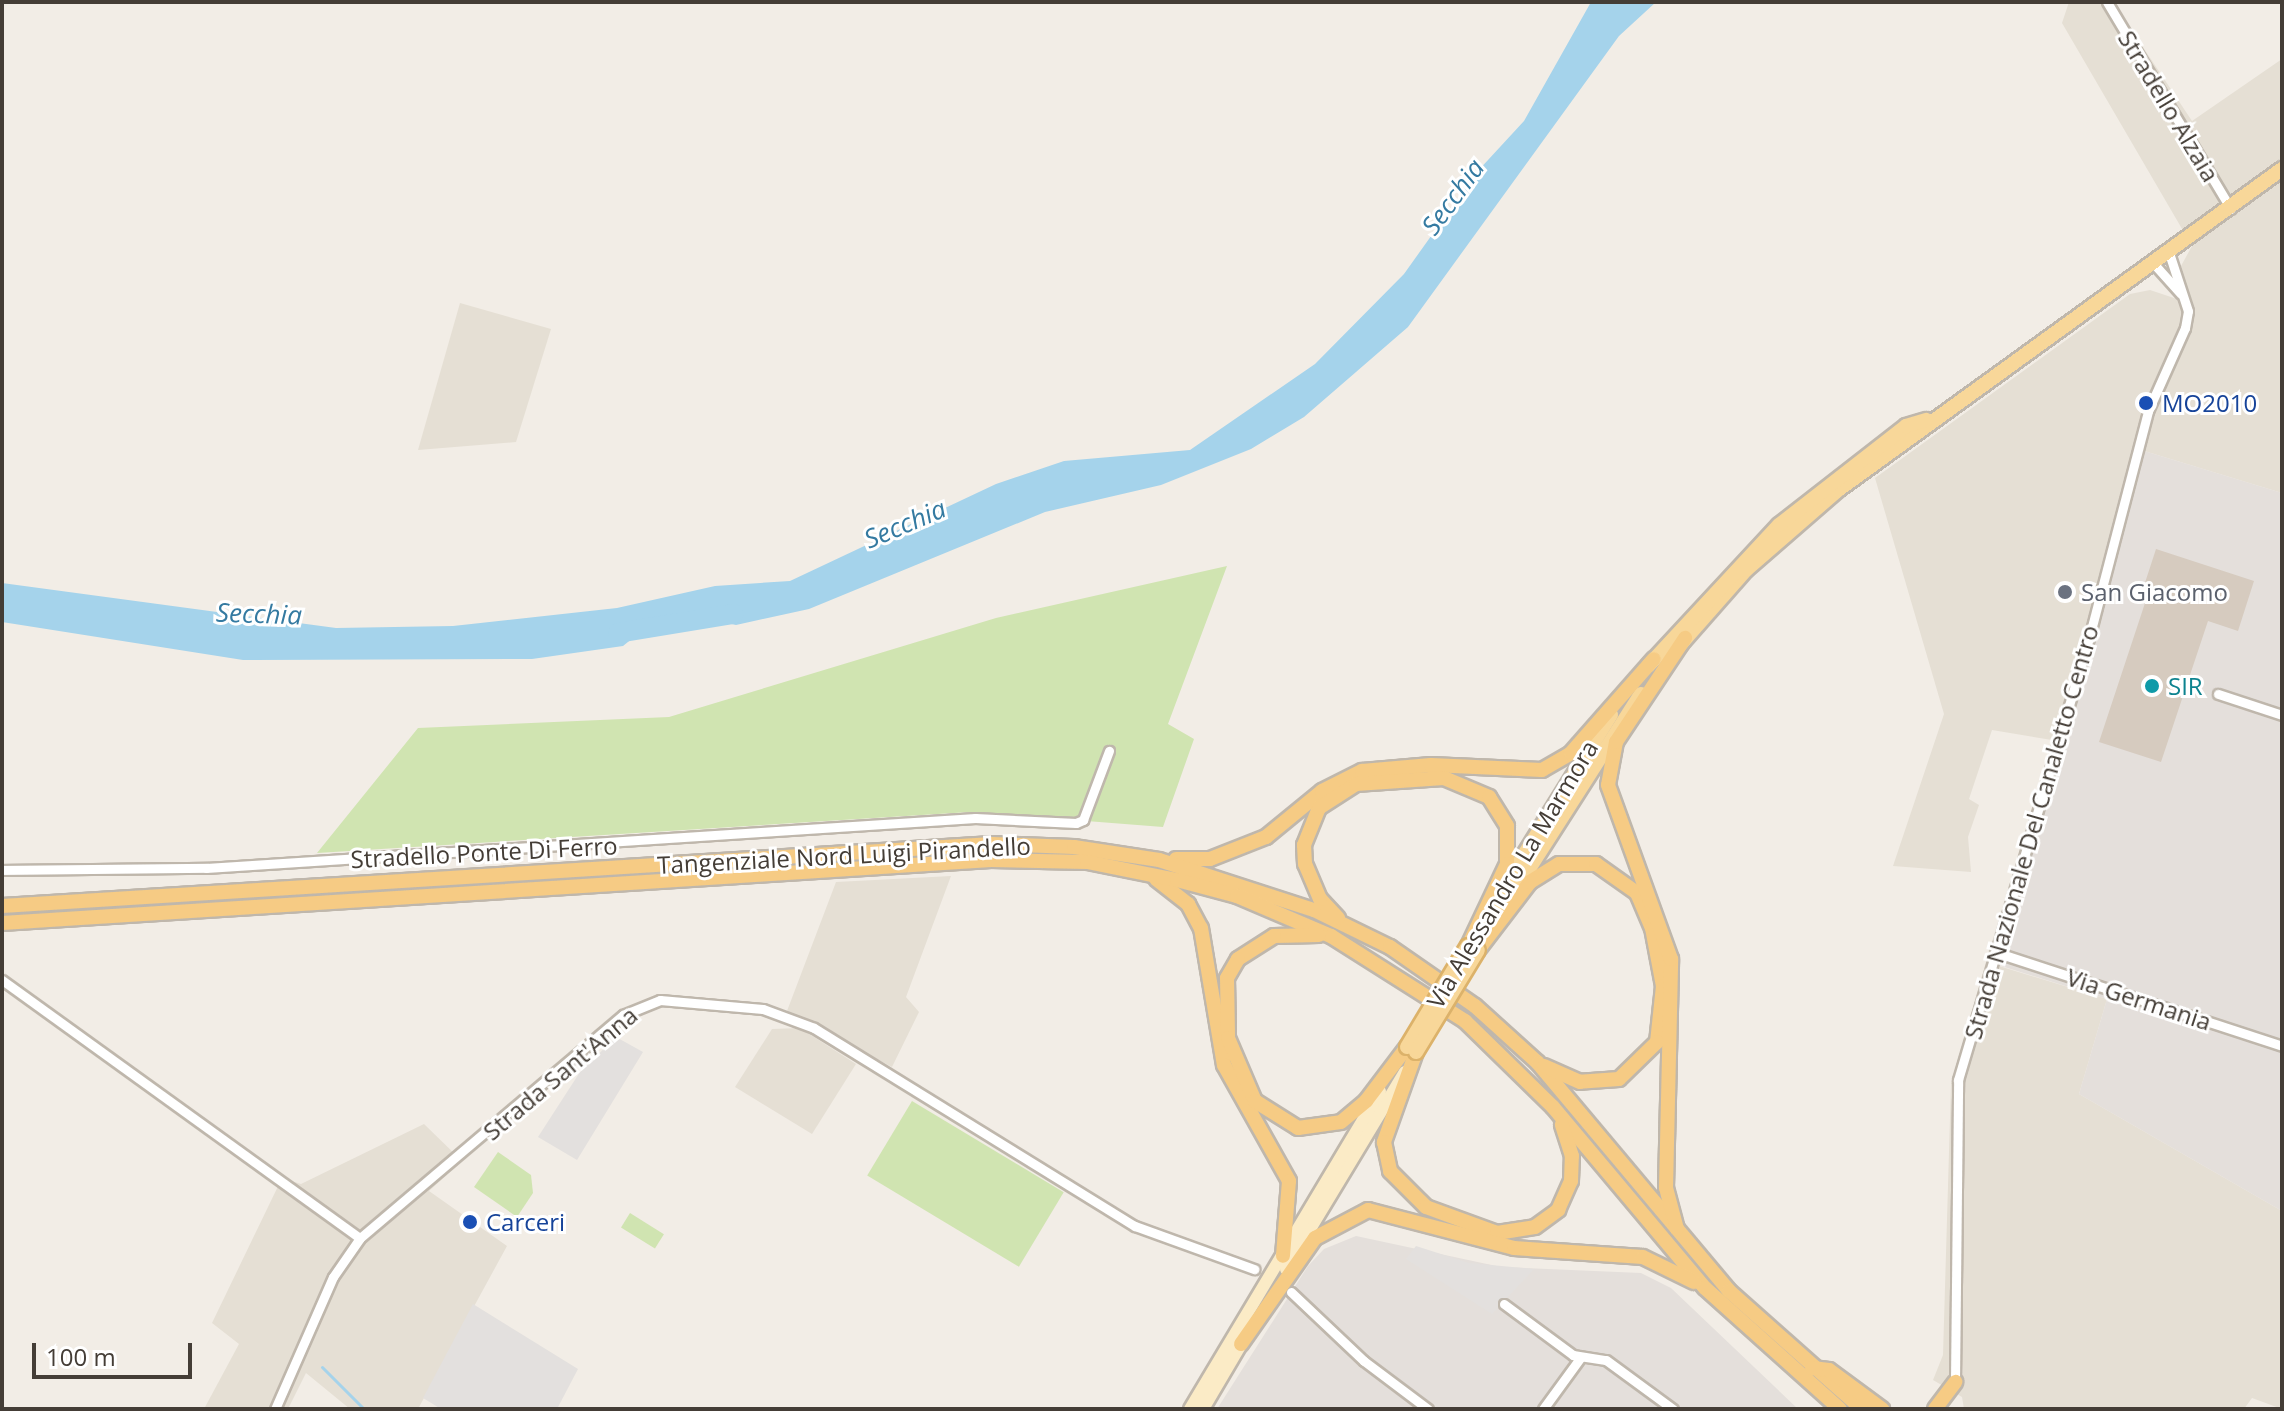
<!DOCTYPE html>
<style>
body{margin:0}
#map{position:relative;width:2284px;height:1411px;overflow:hidden;background:#f2ede6;font-family:"Open Sans",sans-serif}
div>[style]{position:absolute}
.residential>*{inset:0;background:#e5dfd4}
.industrial>*{inset:0;background:#e4dfdb}
.green>*{inset:0;background:#d0e4b1;transform-origin:0 0}
.parking>*{inset:0;background:#e3e0de}
.water>*{inset:0;background:#a5d3eb}
.stream>*{height:3px;margin:-1.5px;padding:0 1.5px;transform-origin:1.5px;border-radius:1.5px;background:#a5d3eb}
.river>*{height:20px;margin:-10px;padding:0 10px;transform-origin:10px;border-radius:10px;background:#a5d3eb}
.building>*{inset:0;background:#d6cbbf}
.roads{filter:drop-shadow(2px 0 #bfb7ac) drop-shadow(-2px 0 #bfb7ac) drop-shadow(0 2px #bfb7ac) drop-shadow(0 -2px #bfb7ac)}
.minor>*{height:9px;margin:-4.5px;padding:0 4.5px;transform-origin:4.5px;border-radius:4.5px;background:#fff}
.secondary>*{height:12px;margin:-6px;padding:0 6px;transform-origin:6px;border-radius:6px;background:#fbebc6}
.primary>*{height:14px;margin:-7px;padding:0 7px;transform-origin:7px;border-radius:7px;background:#f8d799}
.trunk>*{height:14px;margin:-7px;padding:0 7px;transform-origin:7px;border-radius:7px;background:#f6cb84}
.bridges{filter:drop-shadow(2px 0 #dcb26a) drop-shadow(-2px 0 #dcb26a) drop-shadow(0 2px #dcb26a) drop-shadow(0 -2px #dcb26a)}
.primary-bridge>*{height:14px;margin:-7px;padding:0 7px;transform-origin:7px;border-radius:7px;background:#f8d799}
.dots>*{width:22px;height:22px;translate:-50% -50%;box-sizing:border-box;border:4px solid #fff;border-radius:50%}
span{translate:-50% -50%;white-space:nowrap;text-align:center;line-height:1.15;-webkit-text-stroke:6px #fff;paint-order:stroke}
.street-label{font-size:24px;color:#443d36}
.transit-label{font-size:24px;color:#164399}
.left{translate:0 -50%;text-align:left}
.worship-label{font-size:24px;color:#5b616d}
.culture-label{font-size:24px;color:#0d838f}
.water-label{font-size:26px;color:#347aa1;font-style:italic}
.frame{position:absolute;inset:0;border:4px solid #443d36;pointer-events:none}
.scale{position:absolute;left:32px;top:1343px;width:160px;height:36px;box-sizing:border-box;border:4px solid #443d36;border-top:0;padding-left:10px;font-size:24px;line-height:28px;white-space:nowrap;color:#443d36;-webkit-text-stroke:6px #fff;paint-order:stroke}
</style>
<div id="map">
<div class="residential">
<div style="clip-path:polygon(2069px 2px,2113px 2px,2192px 121px,2282px 59px,2282px 493px,2141px 450px,2064px 742px,1992px 730px,1969px 799px,1979px 805px,1968px 837px,1971px 872px,1893px 866px,1944px 714px,1875px 478px,2130px 294px,2150px 290px,2177px 299px,2185px 290px,2181px 266px,2192px 246px,2062px 23px)"></div>
<div style="clip-path:polygon(460px 303px,551px 329px,516px 442px,418px 450px)"></div>
<div style="clip-path:polygon(951px 876px,906px 997px,919px 1012px,892px 1067px,787px 1011px,836px 882px)"></div>
<div style="clip-path:polygon(1986px 962px,2107px 999px,2079px 1094px,2282px 1211px,2282px 1409px,2252px 1398px,2244px 1409px,1964px 1409px,1962px 1397px,1933px 1380px,1943px 1355px,1951px 1084px)"></div>
<div style="clip-path:polygon(800px 1028px,856px 1064px,812px 1134px,735px 1087px,772px 1029px)"></div>
<div style="clip-path:polygon(424px 1124px,462px 1161px,429px 1191px,507px 1246px,418px 1409px,350px 1409px,306px 1373px,288px 1409px,204px 1409px,239px 1344px,212px 1323px,282px 1178px,301px 1184px)"></div>
</div>
<div class="industrial">
<div style="clip-path:polygon(2141px 450px,2282px 493px,2282px 1211px,2079px 1094px,2107px 999px,1998px 965px)"></div>
<div style="clip-path:polygon(1356px 1236px,1501px 1267px,1641px 1273px,1671px 1288px,1798px 1409px,1217px 1409px,1308px 1266px,1324px 1249px)"></div>
</div>
<div class="green">
<div style="clip-path:polygon(1227px 566px,1168px 724px,1194px 739px,1163px 827px,970px 812px,317px 853px,418px 728px,669px 717px,996px 618px)"></div>
<div style="left:912px;top:1101px;width:177px;height:87px;rotate:31deg"></div>
<div style="clip-path:polygon(498px 1152px,531px 1175px,533px 1193px,517px 1217px,474px 1187px)"></div>
<div style="left:630px;top:1213px;width:40px;height:17px;rotate:32deg"></div>
</div>
<div class="parking">
<div style="clip-path:polygon(616px 1037px,643px 1052px,577px 1160px,538px 1137px,580px 1072px)"></div>
<div style="clip-path:polygon(1416px 1246px,1469px 1263px,1534px 1269px,1492px 1314px,1406px 1259px)"></div>
<div style="clip-path:polygon(473px 1304px,578px 1369px,557px 1409px,441px 1409px,423px 1398px)"></div>
</div>
<div class="water">
<div style="clip-path:polygon(1591px 2px,1656px 2px,1619px 36px,1408px 327px,1304px 417px,1251px 449px,1161px 485px,1045px 512px,809px 609px,736px 625px,688px 615px,655px 620px,623px 646px,532px 659px,243px 660px,2px 622px,2px 583px,336px 628px,453px 626px,617px 608px,715px 586px,790px 581px,996px 484px,1064px 461px,1190px 450px,1315px 364px,1404px 274px,1476px 173px,1524px 121px)"></div>
</div>
<div class="stream">
<div style="left:322px;top:1367px;width:59px;rotate:45deg"></div>
</div>
<div class="river">
<div style="left:618px;top:633px;width:117px;rotate:-9.4deg"></div>
</div>
<div class="building">
<div style="clip-path:polygon(2156px 549px,2254px 581px,2238px 631px,2208px 621px,2161px 762px,2099px 742px,2146px 600px,2140px 598px)"></div>
</div>
<div class="roads">
<div class="minor">
<div style="left:2107px;top:2px;width:241px;rotate:59.1deg"></div>
<div style="left:2154px;top:264px;width:40px;rotate:48deg"></div>
<div style="left:2218px;top:694px;width:67px;rotate:18.2deg"></div>
<div style="left:2px;top:870px;width:204px;rotate:-0.6deg"></div>
<div style="left:206px;top:868px;width:771px;rotate:-3.72deg"></div>
<div style="left:975px;top:818px;width:101px;rotate:2.8deg"></div>
<div style="left:1076px;top:823px;width:8px;rotate:-23deg"></div>
<div style="left:1083px;top:820px;width:74px;rotate:-69.4deg"></div>
<div style="left:1995px;top:952px;width:302px;rotate:18.1deg"></div>
<div style="left:2px;top:980px;width:441px;rotate:35.8deg"></div>
<div style="left:1291px;top:1292px;width:100px;rotate:43.4deg"></div>
<div style="left:1364px;top:1361px;width:80px;rotate:36.9deg"></div>
<div style="left:1504px;top:1304px;width:86px;rotate:36.5deg"></div>
<div style="left:1573px;top:1355px;width:33px;rotate:9deg"></div>
<div style="left:1606px;top:1360px;width:83px;rotate:36.2deg"></div>
<div style="left:1955px;top:1382px;width:302px;rotate:-89.4deg"></div>
<div style="left:1958px;top:1080px;width:461px;rotate:-73.5deg"></div>
<div style="left:2089px;top:638px;width:235px;rotate:-75.4deg"></div>
<div style="left:2148px;top:411px;width:91px;rotate:-66deg"></div>
<div style="left:2185px;top:328px;width:17px;rotate:-80deg"></div>
<div style="left:2188px;top:311px;width:61px;rotate:-108.1deg"></div>
<div style="left:275px;top:1409px;width:144px;rotate:-66.3deg"></div>
<div style="left:333px;top:1277px;width:47px;rotate:-55.3deg"></div>
<div style="left:360px;top:1238px;width:345px;rotate:-40.3deg"></div>
<div style="left:623px;top:1015px;width:40px;rotate:-22deg"></div>
<div style="left:660px;top:1000px;width:103px;rotate:5deg"></div>
<div style="left:763px;top:1009px;width:54px;rotate:20.4deg"></div>
<div style="left:814px;top:1028px;width:377px;rotate:31.7deg"></div>
<div style="left:1135px;top:1226px;width:127px;rotate:19.9deg"></div>
<div style="left:1543px;top:1409px;width:63px;rotate:-54deg"></div>
</div>
<div class="secondary">
<div style="left:1286px;top:1269px;width:230px;rotate:-58.9deg"></div>
<div style="left:1190px;top:1409px;width:370px;rotate:-59.1deg"></div>
<div style="left:1203px;top:1409px;width:85px;rotate:-59.5deg"></div>
</div>
<div class="primary">
<div style="left:1679px;top:646px;width:101px;rotate:-48.6deg"></div>
<div style="left:1746px;top:570px;width:122px;rotate:-41deg"></div>
<div style="left:1838px;top:490px;width:548px;rotate:-35.87deg"></div>
<div style="left:1648px;top:666px;width:192px;rotate:-47.1deg"></div>
<div style="left:1779px;top:525px;width:161px;rotate:-37.9deg"></div>
<div style="left:1906px;top:426px;width:21px;rotate:-17deg"></div>
<div style="left:1493px;top:905px;width:224px;rotate:-58.2deg"></div>
<div style="left:1504px;top:908px;width:254px;rotate:-57.4deg"></div>
</div>
<div class="trunk">
<div style="left:1176px;top:859px;width:34px"></div>
<div style="left:1210px;top:859px;width:60px;rotate:-21.4deg"></div>
<div style="left:1266px;top:837px;width:72px;rotate:-39.4deg"></div>
<div style="left:1322px;top:791px;width:45px;rotate:-26.6deg"></div>
<div style="left:1362px;top:771px;width:69px;rotate:-5deg"></div>
<div style="left:1431px;top:765px;width:111px;rotate:2.6deg"></div>
<div style="left:1542px;top:770px;width:34px;rotate:-30deg"></div>
<div style="left:1571px;top:753px;width:125px;rotate:-48.6deg"></div>
<div style="left:1156px;top:879px;width:41px;rotate:38deg"></div>
<div style="left:1188px;top:904px;width:27px;rotate:62deg"></div>
<div style="left:1201px;top:928px;width:139px;rotate:80.5deg"></div>
<div style="left:1224px;top:1065px;width:133px;rotate:60.7deg"></div>
<div style="left:1289px;top:1181px;width:75px;rotate:94.6deg"></div>
<div style="left:2px;top:906px;width:992px;rotate:-3.58deg"></div>
<div style="left:992px;top:844px;width:82px;rotate:2.1deg"></div>
<div style="left:1074px;top:847px;width:86px;rotate:8.7deg"></div>
<div style="left:1159px;top:860px;width:163px;rotate:17.9deg"></div>
<div style="left:1314px;top:910px;width:85px;rotate:26deg"></div>
<div style="left:1390px;top:947px;width:103px;rotate:34.8deg"></div>
<div style="left:1475px;top:1006px;width:85px;rotate:42.1deg"></div>
<div style="left:1538px;top:1063px;width:297px;rotate:50deg"></div>
<div style="left:1729px;top:1291px;width:178px;rotate:41.6deg"></div>
<div style="left:1338px;top:918px;width:26px;rotate:-133deg"></div>
<div style="left:1320px;top:899px;width:38px;rotate:-113deg"></div>
<div style="left:1305px;top:864px;width:19px;rotate:-93deg"></div>
<div style="left:1304px;top:845px;width:40px;rotate:-68deg"></div>
<div style="left:1319px;top:808px;width:44px;rotate:-33deg"></div>
<div style="left:1356px;top:784px;width:88px;rotate:-3.9deg"></div>
<div style="left:1444px;top:778px;width:49px;rotate:22.9deg"></div>
<div style="left:1489px;top:797px;width:34px;rotate:58deg"></div>
<div style="left:1507px;top:826px;width:38px;rotate:90deg"></div>
<div style="left:1507px;top:864px;width:91px;rotate:115.4deg"></div>
<div style="left:2px;top:923px;width:991px;rotate:-3.64deg"></div>
<div style="left:991px;top:860px;width:96px;rotate:1.2deg"></div>
<div style="left:1087px;top:862px;width:92px;rotate:11.3deg"></div>
<div style="left:1177px;top:880px;width:62px;rotate:14.9deg"></div>
<div style="left:1237px;top:896px;width:102px;rotate:23.1deg"></div>
<div style="left:1331px;top:936px;width:159px;rotate:32.4deg"></div>
<div style="left:1465px;top:1021px;width:123px;rotate:44.3deg"></div>
<div style="left:1553px;top:1107px;width:236px;rotate:50deg"></div>
<div style="left:1705px;top:1288px;width:181px;rotate:41.9deg"></div>
<div style="left:1319px;top:935px;width:45px;rotate:178.7deg"></div>
<div style="left:1274px;top:936px;width:43px;rotate:147.4deg"></div>
<div style="left:1238px;top:959px;width:22px;rotate:120deg"></div>
<div style="left:1227px;top:978px;width:60px;rotate:89deg"></div>
<div style="left:1228px;top:1038px;width:69px;rotate:66.8deg"></div>
<div style="left:1255px;top:1101px;width:51px;rotate:32.1deg"></div>
<div style="left:1298px;top:1128px;width:43px;rotate:-7.9deg"></div>
<div style="left:1341px;top:1122px;width:33px;rotate:-40deg"></div>
<div style="left:1366px;top:1101px;width:68px;rotate:-52.8deg"></div>
<div style="left:1478px;top:950px;width:86px;rotate:-52.6deg"></div>
<div style="left:1530px;top:882px;width:34px;rotate:-32deg"></div>
<div style="left:1559px;top:864px;width:37px"></div>
<div style="left:1596px;top:864px;width:50px;rotate:35.3deg"></div>
<div style="left:1637px;top:893px;width:38px;rotate:67deg"></div>
<div style="left:1652px;top:928px;width:59px;rotate:79.3deg"></div>
<div style="left:1663px;top:986px;width:56px;rotate:96.1deg"></div>
<div style="left:1657px;top:1042px;width:53px;rotate:135.8deg"></div>
<div style="left:1619px;top:1079px;width:39px;rotate:176deg"></div>
<div style="left:1580px;top:1082px;width:39px;rotate:-156deg"></div>
<div style="left:1416px;top:1052px;width:96px;rotate:109.6deg"></div>
<div style="left:1384px;top:1142px;width:30px;rotate:78deg"></div>
<div style="left:1390px;top:1171px;width:51px;rotate:45deg"></div>
<div style="left:1426px;top:1207px;width:76px;rotate:20.1deg"></div>
<div style="left:1497px;top:1233px;width:38px;rotate:-9deg"></div>
<div style="left:1535px;top:1227px;width:29px;rotate:-36deg"></div>
<div style="left:1558px;top:1210px;width:32px;rotate:-66deg"></div>
<div style="left:1571px;top:1181px;width:25px;rotate:-88deg"></div>
<div style="left:1572px;top:1156px;width:33px;rotate:-108deg"></div>
<div style="left:1677px;top:1229px;width:42px;rotate:-105deg"></div>
<div style="left:1666px;top:1188px;width:229px;rotate:-88.7deg"></div>
<div style="left:1671px;top:959px;width:185px;rotate:-109.9deg"></div>
<div style="left:1608px;top:785px;width:44px;rotate:-79.5deg"></div>
<div style="left:1616px;top:742px;width:125px;rotate:-56.4deg"></div>
<div style="left:1241px;top:1344px;width:129px;rotate:-55.1deg"></div>
<div style="left:1315px;top:1238px;width:60px;rotate:-27.8deg"></div>
<div style="left:1368px;top:1210px;width:151px;rotate:14.6deg"></div>
<div style="left:1514px;top:1248px;width:129px;rotate:4deg"></div>
<div style="left:1643px;top:1257px;width:57px;rotate:26.1deg"></div>
<div style="left:1812px;top:1368px;width:17px;rotate:7deg"></div>
<div style="left:1829px;top:1370px;width:66px;rotate:36.3deg"></div>
<div style="left:1935px;top:1409px;width:34px;rotate:-53deg"></div>
</div>
</div>
<div class="bridges">
<div class="primary-bridge">
<div style="left:1407px;top:1047px;width:118px;rotate:-58.9deg"></div>
<div style="left:1416px;top:1052px;width:119px;rotate:-58.7deg"></div>
</div>
</div>
<div class="dots">
<div style="left:2146px;top:403px;background:#1a4fb4"></div>
<div style="left:2065px;top:592px;background:#6b7280"></div>
<div style="left:2152px;top:686px;background:#0f9aa8"></div>
<div style="left:470px;top:1222px;background:#1a4fb4"></div>
</div>
<div class="street-label">
<span style="left:2169px;top:106px;rotate:59deg">Stradello Alzaia</span>
<span style="left:2031px;top:832px;rotate:-74deg">Strada Nazionale Del Canaletto Centro</span>
<span style="left:484px;top:852px;rotate:-3deg">Stradello Ponte Di Ferro</span>
<span style="left:844px;top:855px;rotate:-3deg">Tangenziale Nord Luigi Pirandello</span>
<span style="left:1512px;top:874px;rotate:-59deg">Via Alessandro La Marmora</span>
<span style="left:2139px;top:999px;rotate:18deg">Via Germania</span>
<span style="left:560px;top:1073px;rotate:-40deg">Strada Sant'Anna</span>
</div>
<div class="transit-label">
<span class="left" style="left:2162px;top:403px">MO2010</span>
<span class="left" style="left:486px;top:1222px">Carceri</span>
</div>
<div class="worship-label">
<span class="left" style="left:2081px;top:592px">San Giacomo</span>
</div>
<div class="culture-label">
<span class="left" style="left:2168px;top:686px">SIR</span>
</div>
<div class="water-label">
<span style="left:1453px;top:197px;rotate:-54deg">Secchia</span>
<span style="left:905px;top:524px;rotate:-23deg">Secchia</span>
<span style="left:259px;top:614px;rotate:2deg">Secchia</span>
</div>
<div class="frame"></div>
<div class="scale">100 m</div>
</div>
